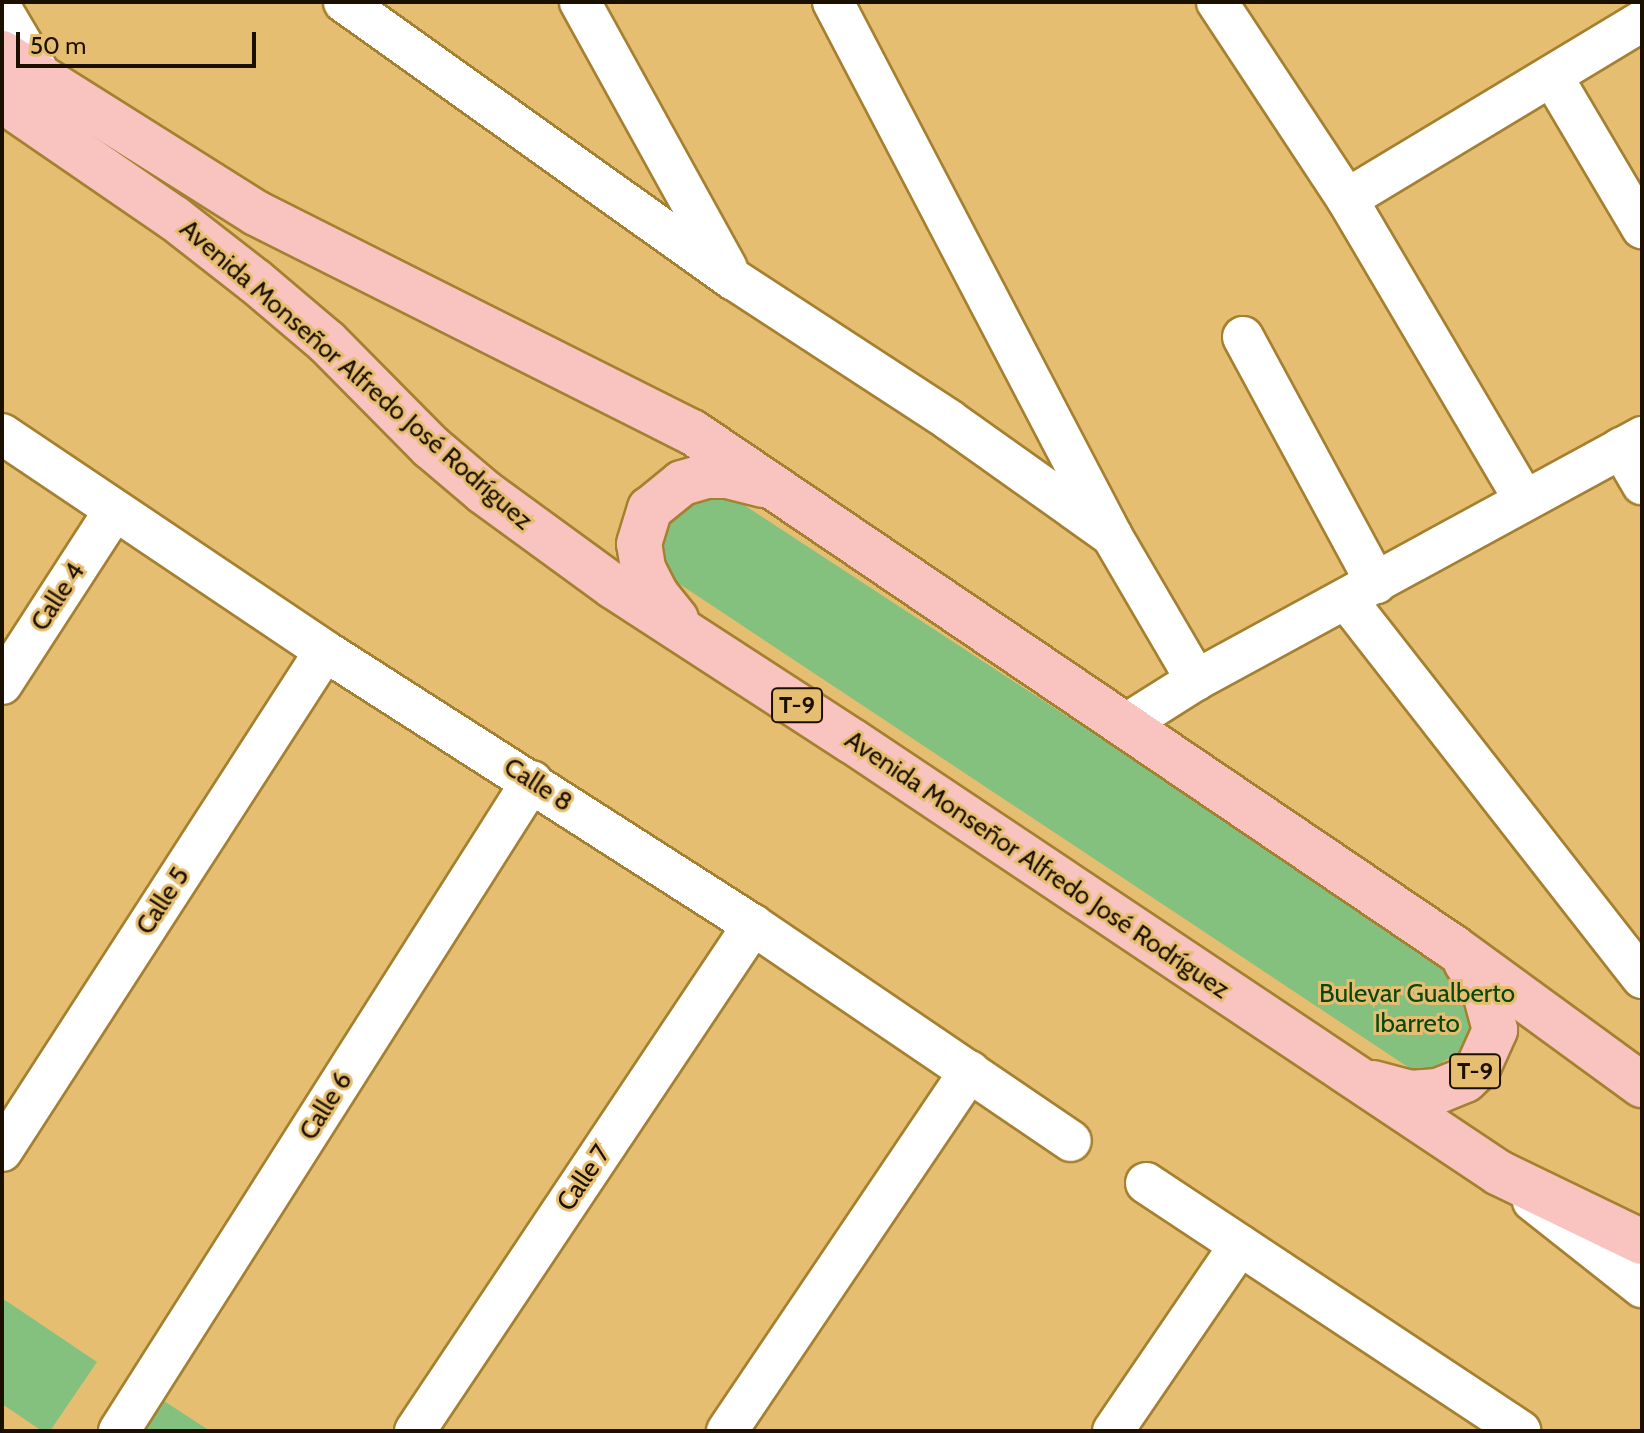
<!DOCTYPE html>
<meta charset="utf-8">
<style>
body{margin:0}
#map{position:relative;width:1644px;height:1433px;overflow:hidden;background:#e6be71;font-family:Cabin,sans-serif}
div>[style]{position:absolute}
.green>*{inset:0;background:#84c17f}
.roads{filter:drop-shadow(2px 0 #a58031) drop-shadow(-2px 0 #a58031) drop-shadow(0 2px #a58031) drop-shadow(0 -2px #a58031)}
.minor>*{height:40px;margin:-20px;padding:0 20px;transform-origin:20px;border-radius:20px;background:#fff}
.highway>*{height:44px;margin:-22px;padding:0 22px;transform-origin:22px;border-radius:22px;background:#f9c4c0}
span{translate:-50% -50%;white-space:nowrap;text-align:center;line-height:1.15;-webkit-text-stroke:6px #e6be71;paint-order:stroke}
.shield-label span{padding:2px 6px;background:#e6be71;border:2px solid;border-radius:6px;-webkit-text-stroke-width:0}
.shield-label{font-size:24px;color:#1b1000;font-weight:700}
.street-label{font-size:26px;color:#1b1000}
.park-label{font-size:26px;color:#0a470b}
.frame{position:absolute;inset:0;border:4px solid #1b1000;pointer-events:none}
.scale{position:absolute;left:16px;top:32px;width:240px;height:36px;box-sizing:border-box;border:4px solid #1b1000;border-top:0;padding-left:10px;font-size:24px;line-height:28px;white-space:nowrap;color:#1b1000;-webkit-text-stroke:6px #e6be71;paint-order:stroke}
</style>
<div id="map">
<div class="green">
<div style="clip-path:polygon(712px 484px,1484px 989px,1469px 1047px,1420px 1075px,666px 575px,650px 509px)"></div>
<div style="clip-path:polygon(2px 1298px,97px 1362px,50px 1431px,42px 1431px,2px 1404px)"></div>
<div style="clip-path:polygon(161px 1399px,210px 1431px,140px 1431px)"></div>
</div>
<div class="roads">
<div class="minor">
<div style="left:344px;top:2px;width:478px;rotate:35.5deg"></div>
<div style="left:733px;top:279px;width:258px;rotate:33.1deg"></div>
<div style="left:949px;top:420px;width:200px;rotate:35.4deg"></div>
<div style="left:580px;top:2px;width:304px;rotate:61.1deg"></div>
<div style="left:833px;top:2px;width:602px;rotate:62.41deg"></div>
<div style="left:1112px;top:536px;width:167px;rotate:59.7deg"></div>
<div style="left:1217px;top:2px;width:236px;rotate:56.6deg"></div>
<div style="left:1347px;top:199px;width:348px;rotate:59.5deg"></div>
<div style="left:2px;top:10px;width:82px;rotate:59.4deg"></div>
<div style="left:1552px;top:76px;width:177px;rotate:59.4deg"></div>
<div style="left:1347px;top:199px;width:345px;rotate:-31.1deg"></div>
<div style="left:1243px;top:337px;width:280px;rotate:61.6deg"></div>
<div style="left:2px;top:434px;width:389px;rotate:33.9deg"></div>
<div style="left:325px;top:651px;width:508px;rotate:32.63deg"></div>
<div style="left:753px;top:925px;width:384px;rotate:34.2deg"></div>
<div style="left:1621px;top:448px;width:42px;rotate:59.7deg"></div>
<div style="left:1346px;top:599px;width:481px;rotate:52deg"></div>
<div style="left:2px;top:684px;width:206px;rotate:-57.1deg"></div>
<div style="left:1123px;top:726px;width:86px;rotate:-32.2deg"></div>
<div style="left:1196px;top:680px;width:508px;rotate:-28.58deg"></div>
<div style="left:2px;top:1151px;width:595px;rotate:-57.14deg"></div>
<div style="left:1146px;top:1183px;width:449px;rotate:33.5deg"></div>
<div style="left:1533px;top:1201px;width:139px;rotate:38.3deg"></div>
<div style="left:119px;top:1431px;width:770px;rotate:-57.57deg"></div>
<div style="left:415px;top:1431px;width:609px;rotate:-56.26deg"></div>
<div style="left:727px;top:1431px;width:434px;rotate:-56deg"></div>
<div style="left:1113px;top:1431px;width:225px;rotate:-55.7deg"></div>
</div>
<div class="highway">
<div style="left:2px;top:53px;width:300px;rotate:32.2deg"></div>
<div style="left:256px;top:213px;width:488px;rotate:26.7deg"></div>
<div style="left:692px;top:432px;width:920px;rotate:34.1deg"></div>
<div style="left:1454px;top:948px;width:233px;rotate:36.1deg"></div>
<div style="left:2px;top:100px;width:209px;rotate:34.5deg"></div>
<div style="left:174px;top:218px;width:103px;rotate:37.9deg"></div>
<div style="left:255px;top:281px;width:94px;rotate:40.3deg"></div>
<div style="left:327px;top:342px;width:148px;rotate:45.3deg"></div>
<div style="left:431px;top:447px;width:70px;rotate:40.3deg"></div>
<div style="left:484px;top:492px;width:160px;rotate:36.1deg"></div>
<div style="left:613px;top:586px;width:285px;rotate:33deg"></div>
<div style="left:852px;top:741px;width:778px;rotate:33.73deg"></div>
<div style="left:1499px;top:1173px;width:159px;rotate:25.8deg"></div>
<div style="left:676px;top:619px;width:32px;rotate:-129deg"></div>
<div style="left:656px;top:594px;width:29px;rotate:-117deg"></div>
<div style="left:643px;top:568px;width:24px;rotate:-99deg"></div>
<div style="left:639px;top:544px;width:37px;rotate:-73deg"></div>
<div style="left:650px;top:509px;width:41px;rotate:-39.1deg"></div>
<div style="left:682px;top:483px;width:26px;rotate:-16deg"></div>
<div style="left:707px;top:476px;width:20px"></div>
<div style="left:727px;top:476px;width:37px;rotate:14deg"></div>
<div style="left:1373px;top:1083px;width:38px;rotate:15deg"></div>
<div style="left:1410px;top:1093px;width:28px;rotate:-4deg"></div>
<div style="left:1438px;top:1091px;width:29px;rotate:-22deg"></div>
<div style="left:1465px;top:1080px;width:18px;rotate:-43deg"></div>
<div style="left:1478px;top:1068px;width:42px;rotate:-65.9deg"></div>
<div style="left:1495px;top:1030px;width:42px;rotate:-105deg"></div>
<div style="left:1484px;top:989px;width:32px;rotate:-124deg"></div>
</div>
</div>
<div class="shield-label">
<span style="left:797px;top:705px">T-9</span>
<span style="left:1475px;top:1071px">T-9</span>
</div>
<div class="street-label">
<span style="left:356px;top:375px;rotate:41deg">Avenida Monseñor Alfredo José Rodríguez</span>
<span style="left:58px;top:597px;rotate:-57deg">Calle 4</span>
<span style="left:538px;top:785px;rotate:33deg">Calle 8</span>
<span style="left:1037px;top:865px;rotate:34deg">Avenida Monseñor Alfredo José Rodríguez</span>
<span style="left:163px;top:901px;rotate:-57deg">Calle 5</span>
<span style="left:326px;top:1106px;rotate:-58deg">Calle 6</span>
<span style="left:584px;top:1178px;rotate:-56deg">Calle 7</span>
</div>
<div class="park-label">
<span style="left:1417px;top:1009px">Bulevar Gualberto<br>Ibarreto</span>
</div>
<div class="frame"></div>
<div class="scale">50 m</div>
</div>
